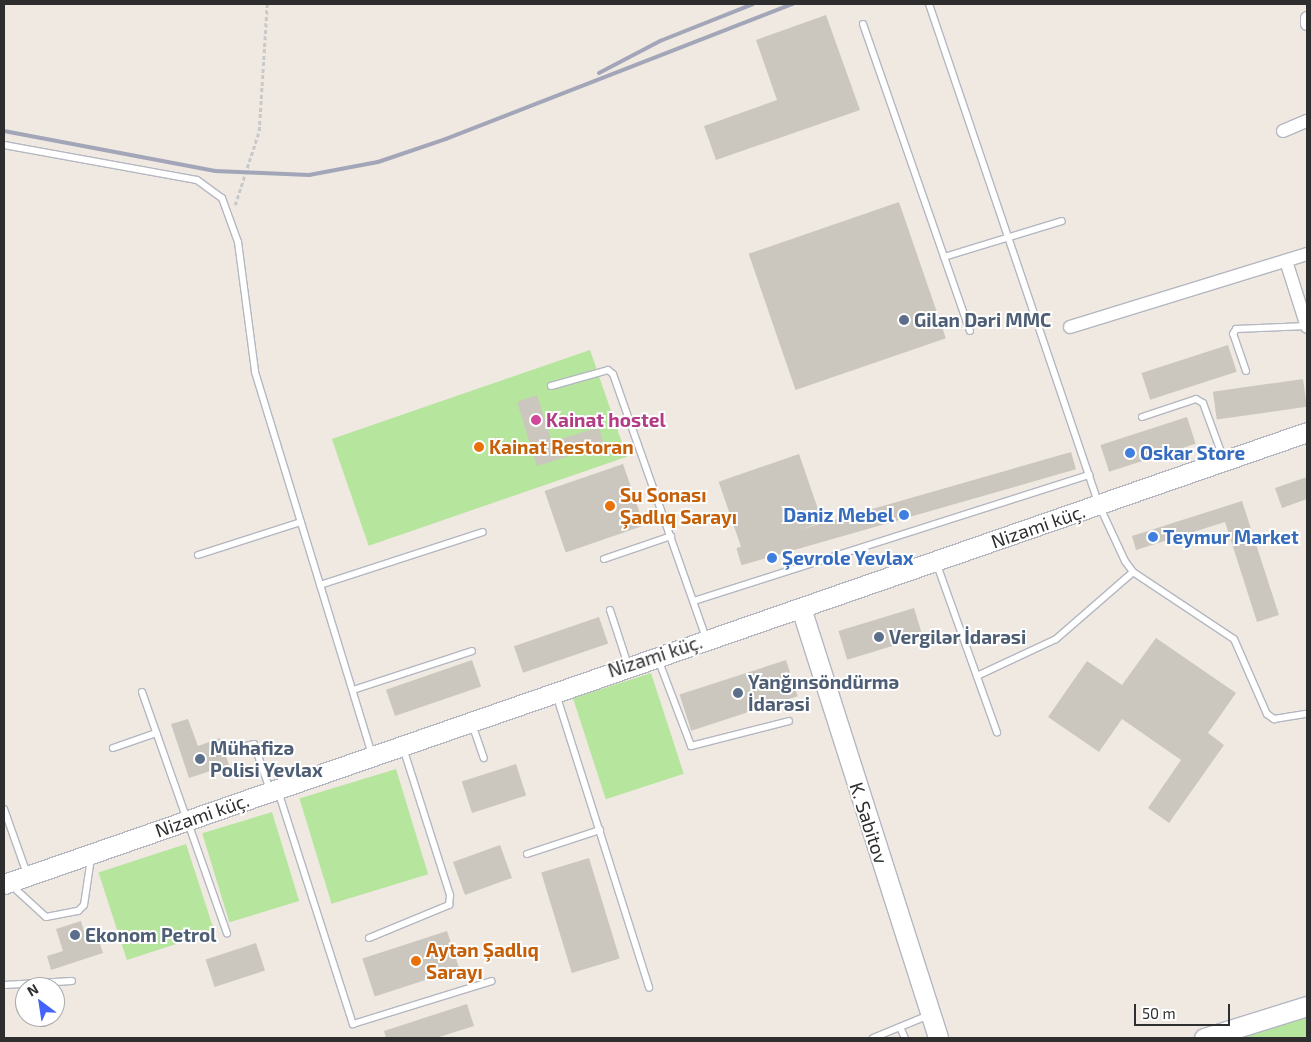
<!DOCTYPE html>
<meta charset="utf-8">
<style>
body{margin:0}
#map{position:relative;width:1311px;height:1042px;overflow:hidden;background:#efe9e1;font-family:"Exo 2",sans-serif}
div>[style]{position:absolute}
.green>*{inset:0;background:#b6e59e;transform-origin:0 0}
.building>*{inset:0;background:#cbc7bf;transform-origin:0 0}
.path>*{height:2.5px;margin-top:-1.25px;transform-origin:0;background:repeating-linear-gradient(90deg,#c9c9c9 0 4px,transparent 0 6.5px)}
.roads{filter:drop-shadow(1px 0 #b4b7c1) drop-shadow(-1px 0 #b4b7c1) drop-shadow(0 1px #b4b7c1) drop-shadow(0 -1px #b4b7c1)}
.lane>*{height:6px;margin:-3px;padding:0 3px;transform-origin:3px;border-radius:3px;background:#fff}
.street>*{height:12px;margin:-6px;padding:0 6px;transform-origin:6px;border-radius:6px;background:#fff}
.secondary>*{height:19px;margin:-9.5px;padding:0 9.5px;transform-origin:9.5px;border-radius:9.5px;background:#fff}
.rail>*{height:4px;margin:-2px;padding:0 2px;transform-origin:2px;border-radius:2px;background:#a3a6b8}
.dots>*{width:14px;height:14px;translate:-50% -50%;box-sizing:border-box;border:2px solid #fff;border-radius:50%}
span{translate:-50% -50%;white-space:nowrap;text-align:center;line-height:1.15;-webkit-text-stroke:4px #fff;paint-order:stroke}
.service-label{font-size:19px;color:#4e5e75;font-weight:700}
.left{translate:0 -50%;text-align:left}
.hotel-label{font-size:19px;color:#b23c85;font-weight:700}
.food-label{font-size:19px;color:#c56008;font-weight:700}
.shop-label{font-size:19px;color:#366cbe;font-weight:700}
.right{translate:-100% -50%;text-align:right}
.street-label{font-size:19px;color:#2e2e2e}
.frame{position:absolute;inset:0;border:5px solid #2e2e2e;pointer-events:none}
.north{position:absolute;left:15px;top:977px;width:50px;height:50px;box-sizing:border-box;background:#fff;border:1px solid #ababab;border-radius:50%;rotate:329deg;font-size:14px;font-weight:700;line-height:20px;text-align:center;color:#2e2e2e}
.north::after{content:'';display:block;margin:auto;width:18px;height:22px;background:#4264fb;clip-path:polygon(50% 0,100% 100%,50% 72%,0 100%)}
.scale{position:absolute;left:1134px;top:1004px;width:96px;height:22px;box-sizing:border-box;border:2px solid #2e2e2e;border-top:0;padding-left:6px;font-size:15px;line-height:18px;white-space:nowrap;color:#2e2e2e;-webkit-text-stroke:4px #fff;paint-order:stroke}
</style>
<div id="map">
<div class="green">
<div style="left:590px;top:350px;width:113px;height:273px;rotate:71deg"></div>
<div style="left:651px;top:673px;width:106px;height:82px;rotate:72deg"></div>
<div style="left:396px;top:769px;width:110px;height:101px;rotate:73deg"></div>
<div style="left:272px;top:812px;width:93px;height:73px;rotate:73deg"></div>
<div style="left:186px;top:844px;width:92px;height:92px;rotate:72deg"></div>
<div style="clip-path:polygon(1307px 1017px,1307px 1038px,1241px 1038px)"></div>
</div>
<div class="building">
<div style="clip-path:polygon(826px 15px,860px 110px,716px 160px,704px 126px,777px 100px,756px 40px)"></div>
<div style="left:899px;top:202px;width:144px;height:159px;rotate:71deg"></div>
<div style="left:1228px;top:345px;width:28px;height:91px;rotate:72deg"></div>
<div style="left:1303px;top:379px;width:28px;height:91px;rotate:82deg"></div>
<div style="clip-path:polygon(537px 395px,552px 442px,599px 427px,604px 445px,537px 466px,517px 402px)"></div>
<div style="left:1187px;top:417px;width:28px;height:91px;rotate:72deg"></div>
<div style="left:1071px;top:452px;width:18px;height:348px;rotate:74deg"></div>
<div style="left:799px;top:454px;width:72px;height:85px;rotate:71deg"></div>
<div style="left:623px;top:464px;width:65px;height:83px;rotate:71deg"></div>
<div style="clip-path:polygon(1307px 477px,1307px 499px,1282px 508px,1275px 488px)"></div>
<div style="clip-path:polygon(1242px 501px,1279px 615px,1257px 622px,1225px 522px,1136px 550px,1132px 536px)"></div>
<div style="left:914px;top:608px;width:30px;height:79px;rotate:73deg"></div>
<div style="left:599px;top:617px;width:28px;height:90px;rotate:71deg"></div>
<div style="clip-path:polygon(1156px 638px,1236px 693px,1208px 733px,1224px 745px,1169px 823px,1148px 808px,1181px 760px,1122px 719px,1099px 752px,1048px 717px,1087px 661px,1122px 685px)"></div>
<div style="left:472px;top:660px;width:28px;height:91px;rotate:71deg"></div>
<div style="left:786px;top:660px;width:38px;height:112px;rotate:72deg"></div>
<div style="clip-path:polygon(188px 719px,198px 746px,220px 738px,229px 765px,189px 778px,171px 724px)"></div>
<div style="left:516px;top:764px;width:33px;height:57px;rotate:72deg"></div>
<div style="left:500px;top:845px;width:35px;height:50px;rotate:70deg"></div>
<div style="left:589px;top:858px;width:105px;height:50px;rotate:73deg"></div>
<div style="clip-path:polygon(81px 921px,87px 942px,98px 938px,103px 953px,51px 970px,47px 956px,63px 951px,56px 929px)"></div>
<div style="left:447px;top:931px;width:40px;height:89px;rotate:72deg"></div>
<div style="left:256px;top:943px;width:29px;height:53px;rotate:72deg"></div>
<div style="clip-path:polygon(467px 1004px,474px 1026px,436px 1038px,386px 1038px,384px 1031px)"></div>
</div>
<div class="path">
<div style="left:235px;top:205px;width:78px;rotate:-72deg"></div>
<div style="left:259px;top:131px;width:127px;rotate:-86.4deg"></div>
</div>
<div class="roads">
<div class="lane">
<div style="left:929px;top:4px;width:529px;rotate:71.26deg"></div>
<div style="left:1099px;top:505px;width:62px;rotate:65.1deg"></div>
<div style="left:1125px;top:561px;width:14px;rotate:54deg"></div>
<div style="left:1133px;top:572px;width:121px;rotate:33.6deg"></div>
<div style="left:1234px;top:639px;width:82px;rotate:66.3deg"></div>
<div style="left:1267px;top:714px;width:9px;rotate:36deg"></div>
<div style="left:1274px;top:719px;width:33px;rotate:-9deg"></div>
<div style="left:863px;top:24px;width:325px;rotate:70.8deg"></div>
<div style="left:4px;top:145px;width:196px;rotate:10.3deg"></div>
<div style="left:197px;top:180px;width:31px;rotate:36deg"></div>
<div style="left:222px;top:198px;width:47px;rotate:70deg"></div>
<div style="left:238px;top:242px;width:131px;rotate:82.5deg"></div>
<div style="left:255px;top:372px;width:400px;rotate:73deg"></div>
<div style="left:944px;top:257px;width:123px;rotate:-17deg"></div>
<div style="left:1246px;top:371px;width:39px;rotate:-109deg"></div>
<div style="left:1233px;top:334px;width:6px;rotate:-59deg"></div>
<div style="left:1236px;top:329px;width:71px;rotate:-2.4deg"></div>
<div style="left:551px;top:386px;width:59px;rotate:-15.7deg"></div>
<div style="left:608px;top:370px;width:6px;rotate:39deg"></div>
<div style="left:613px;top:374px;width:280px;rotate:70.6deg"></div>
<div style="left:1142px;top:417px;width:57px;rotate:-18.4deg"></div>
<div style="left:1196px;top:399px;width:8px;rotate:30deg"></div>
<div style="left:1203px;top:403px;width:61px;rotate:69.8deg"></div>
<div style="left:198px;top:555px;width:108px;rotate:-17.8deg"></div>
<div style="left:604px;top:559px;width:71px;rotate:-18.9deg"></div>
<div style="left:936px;top:562px;width:181px;rotate:70.3deg"></div>
<div style="left:320px;top:585px;width:171px;rotate:-18deg"></div>
<div style="left:694px;top:601px;width:415px;rotate:-17.7deg"></div>
<div style="left:610px;top:610px;width:58px;rotate:71.9deg"></div>
<div style="left:658px;top:659px;width:93px;rotate:69.2deg"></div>
<div style="left:691px;top:746px;width:101px;rotate:-14.3deg"></div>
<div style="left:977px;top:676px;width:87px;rotate:-25.1deg"></div>
<div style="left:1056px;top:639px;width:102px;rotate:-41deg"></div>
<div style="left:353px;top:690px;width:125px;rotate:-18.1deg"></div>
<div style="left:142px;top:692px;width:256px;rotate:70.6deg"></div>
<div style="left:556px;top:694px;width:308px;rotate:72.4deg"></div>
<div style="left:472px;top:724px;width:36px;rotate:71deg"></div>
<div style="left:113px;top:748px;width:46px;rotate:-19.2deg"></div>
<div style="left:228px;top:751px;width:27px;rotate:-15deg"></div>
<div style="left:254px;top:744px;width:49px;rotate:70.8deg"></div>
<div style="left:278px;top:791px;width:245px;rotate:72.2deg"></div>
<div style="left:353px;top:1024px;width:145px;rotate:-17.2deg"></div>
<div style="left:4px;top:809px;width:69px;rotate:70.5deg"></div>
<div style="left:527px;top:854px;width:77px;rotate:-18.2deg"></div>
<div style="left:11px;top:885px;width:47px;rotate:42.4deg"></div>
<div style="left:46px;top:917px;width:33px;rotate:-11deg"></div>
<div style="left:78px;top:911px;width:8px;rotate:-45deg"></div>
<div style="left:84px;top:905px;width:48px;rotate:-81.5deg"></div>
<div style="left:369px;top:938px;width:87px;rotate:-22.4deg"></div>
<div style="left:449px;top:905px;width:10px;rotate:-84deg"></div>
<div style="left:450px;top:895px;width:154px;rotate:-107.7deg"></div>
<div style="left:4px;top:985px;width:68px;rotate:-3.4deg"></div>
<div style="left:900px;top:1027px;width:12px;rotate:66deg"></div>
<div style="left:873px;top:1038px;width:61px;rotate:-22.3deg"></div>
</div>
<div class="street">
<div style="left:1307px;top:18px;width:6px;rotate:90deg"></div>
<div style="left:1283px;top:131px;width:26px;rotate:-23deg"></div>
<div style="left:1286px;top:261px;width:69px;rotate:72.3deg"></div>
<div style="left:1070px;top:327px;width:248px;rotate:-17.1deg"></div>
</div>
<div class="secondary">
<div style="left:801px;top:608px;width:451px;rotate:72.3deg"></div>
<div style="left:4px;top:884px;width:1379px;rotate:-19.13deg"></div>
<div style="left:1204px;top:1038px;width:108px;rotate:-17.3deg"></div>
</div>
</div>
<div class="rail">
<div style="left:599px;top:73px;width:69px;rotate:-27.7deg"></div>
<div style="left:660px;top:41px;width:100px;rotate:-21.7deg"></div>
<div style="left:4px;top:131px;width:215px;rotate:10.7deg"></div>
<div style="left:215px;top:171px;width:94px;rotate:2.4deg"></div>
<div style="left:309px;top:175px;width:70px;rotate:-10.7deg"></div>
<div style="left:378px;top:162px;width:72px;rotate:-18.7deg"></div>
<div style="left:446px;top:139px;width:372px;rotate:-21.3deg"></div>
</div>
<div class="dots">
<div style="left:904px;top:320px;background:#5c6f8a"></div>
<div style="left:536px;top:420px;background:#d1479c"></div>
<div style="left:479px;top:447px;background:#e8710a"></div>
<div style="left:1130px;top:453px;background:#3f7fe0"></div>
<div style="left:610px;top:506px;background:#e8710a"></div>
<div style="left:904px;top:515px;background:#3f7fe0"></div>
<div style="left:1153px;top:537px;background:#3f7fe0"></div>
<div style="left:772px;top:558px;background:#3f7fe0"></div>
<div style="left:879px;top:637px;background:#5c6f8a"></div>
<div style="left:738px;top:693px;background:#5c6f8a"></div>
<div style="left:200px;top:759px;background:#5c6f8a"></div>
<div style="left:75px;top:935px;background:#5c6f8a"></div>
<div style="left:416px;top:961px;background:#e8710a"></div>
</div>
<div class="service-label">
<span class="left" style="left:914px;top:320px">Gilan Dəri MMC</span>
<span class="left" style="left:889px;top:637px">Vergilər İdarəsi</span>
<span class="left" style="left:748px;top:693px">Yanğınsöndürmə<br>İdarəsi</span>
<span class="left" style="left:210px;top:759px">Mühafizə<br>Polisi Yevlax</span>
<span class="left" style="left:85px;top:935px">Ekonom Petrol</span>
</div>
<div class="hotel-label">
<span class="left" style="left:546px;top:420px">Kainat hostel</span>
</div>
<div class="food-label">
<span class="left" style="left:489px;top:447px">Kainat Restoran</span>
<span class="left" style="left:620px;top:506px">Su Sonası<br>Şadlıq Sarayı</span>
<span class="left" style="left:426px;top:961px">Aytən Şadlıq<br>Sarayı</span>
</div>
<div class="shop-label">
<span class="left" style="left:1140px;top:453px">Oskar Store</span>
<span class="right" style="left:894px;top:515px">Dəniz Mebel</span>
<span class="left" style="left:1163px;top:537px">Teymur Market</span>
<span class="left" style="left:782px;top:558px">Şevrole Yevlax</span>
</div>
<div class="street-label">
<span style="left:1038px;top:526px;rotate:-19deg">Nizami küç.</span>
<span style="left:655px;top:656px;rotate:-18deg">Nizami küç.</span>
<span style="left:202px;top:815px;rotate:-19deg">Nizami küç.</span>
<span style="left:869px;top:823px;rotate:72deg">K. Sabitov</span>
</div>
<div class="frame"></div>
<div class="north">N</div>
<div class="scale">50 m</div>
</div>
